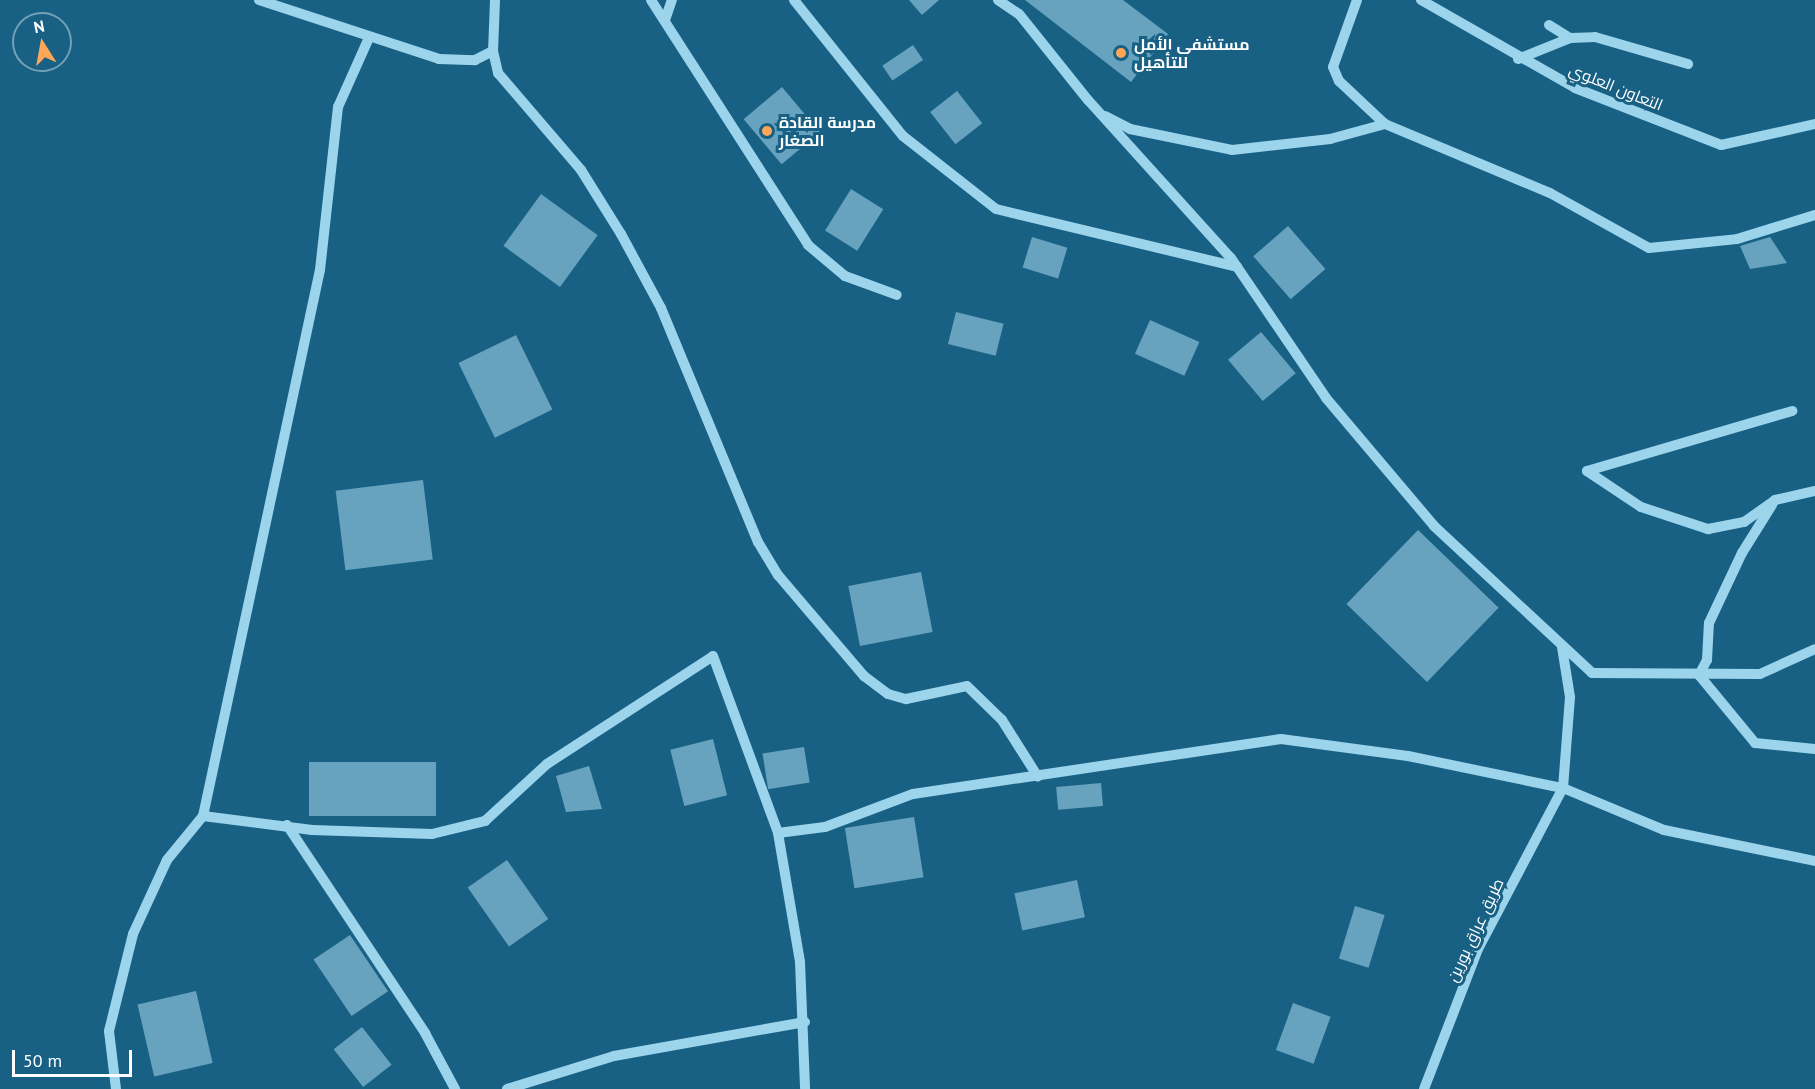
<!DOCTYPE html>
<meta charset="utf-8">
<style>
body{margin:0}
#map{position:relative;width:1815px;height:1089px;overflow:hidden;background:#186184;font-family:"PT Sans",Cairo,sans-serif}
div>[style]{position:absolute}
.building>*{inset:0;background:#67a3be;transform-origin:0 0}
.minor>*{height:10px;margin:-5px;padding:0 5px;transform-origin:5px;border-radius:5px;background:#9cd4ec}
.dots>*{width:16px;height:16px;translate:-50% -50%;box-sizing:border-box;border:3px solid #186184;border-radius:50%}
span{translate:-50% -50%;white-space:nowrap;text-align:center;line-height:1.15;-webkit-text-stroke:6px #186184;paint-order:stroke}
.poi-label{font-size:16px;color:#fff;font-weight:700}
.left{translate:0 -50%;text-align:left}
.street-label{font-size:16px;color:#fff}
.north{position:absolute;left:12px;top:12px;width:60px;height:60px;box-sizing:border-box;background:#186184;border:2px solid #74a0b5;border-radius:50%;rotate:349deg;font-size:16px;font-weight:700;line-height:24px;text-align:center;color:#fff}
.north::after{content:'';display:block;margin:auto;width:21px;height:27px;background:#ffa657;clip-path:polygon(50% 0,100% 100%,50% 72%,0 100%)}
.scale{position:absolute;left:12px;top:1050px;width:120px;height:27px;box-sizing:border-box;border:3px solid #fff;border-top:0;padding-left:8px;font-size:18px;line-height:21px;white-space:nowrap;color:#fff;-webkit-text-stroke:4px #186184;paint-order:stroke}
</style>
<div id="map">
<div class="building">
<div style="clip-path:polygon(909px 0,939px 0,922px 15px)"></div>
<div style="clip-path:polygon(1025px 0,1123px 0,1168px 34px,1131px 82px)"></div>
<div style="left:913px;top:45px;width:18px;height:37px;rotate:56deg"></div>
<div style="left:782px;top:87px;width:59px;height:50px;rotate:50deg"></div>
<div style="left:957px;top:91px;width:41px;height:34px;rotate:52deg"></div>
<div style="left:851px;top:189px;width:38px;height:49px;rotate:32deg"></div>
<div style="left:541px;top:194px;width:70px;height:64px;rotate:36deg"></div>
<div style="left:1288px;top:226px;width:57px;height:46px;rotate:49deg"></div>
<div style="left:1032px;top:237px;width:37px;height:32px;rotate:17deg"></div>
<div style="clip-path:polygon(1770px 237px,1787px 263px,1750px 269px,1740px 246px)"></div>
<div style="left:956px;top:312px;width:49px;height:33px;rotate:14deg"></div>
<div style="left:1150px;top:320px;width:54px;height:37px;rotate:24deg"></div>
<div style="left:1261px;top:332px;width:54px;height:43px;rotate:50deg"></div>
<div style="left:516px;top:335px;width:83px;height:64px;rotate:64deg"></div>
<div style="left:423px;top:480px;width:80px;height:88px;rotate:83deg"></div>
<div style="left:1418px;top:530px;width:112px;height:103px;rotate:44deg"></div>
<div style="left:921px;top:572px;width:61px;height:74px;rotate:79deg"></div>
<div style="left:713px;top:739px;width:58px;height:44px;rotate:76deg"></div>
<div style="left:804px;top:747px;width:36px;height:42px;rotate:81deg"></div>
<div style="left:309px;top:762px;width:127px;height:54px"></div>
<div style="clip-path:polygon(589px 766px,602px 809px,566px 812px,556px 776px)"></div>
<div style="left:1101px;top:783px;width:23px;height:45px;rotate:85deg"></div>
<div style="left:914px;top:817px;width:61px;height:70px;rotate:81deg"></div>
<div style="left:507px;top:860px;width:72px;height:48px;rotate:55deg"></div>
<div style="left:1077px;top:880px;width:38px;height:64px;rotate:78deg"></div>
<div style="left:1355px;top:906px;width:31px;height:55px;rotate:17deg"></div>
<div style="left:350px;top:935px;width:68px;height:44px;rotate:56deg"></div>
<div style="left:196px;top:991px;width:74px;height:60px;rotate:77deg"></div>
<div style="left:1293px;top:1003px;width:40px;height:50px;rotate:20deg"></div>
<div style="left:362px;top:1027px;width:48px;height:36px;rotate:52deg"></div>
</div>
<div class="minor">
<div style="left:259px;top:0;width:189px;rotate:18.1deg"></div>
<div style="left:439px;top:59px;width:36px;rotate:2deg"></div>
<div style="left:475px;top:60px;width:20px;rotate:-27deg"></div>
<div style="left:495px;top:0;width:51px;rotate:92.2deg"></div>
<div style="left:493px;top:51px;width:23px;rotate:77deg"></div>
<div style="left:498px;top:73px;width:128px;rotate:49.4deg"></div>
<div style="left:581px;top:170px;width:75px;rotate:58deg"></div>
<div style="left:621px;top:234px;width:84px;rotate:61.6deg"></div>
<div style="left:661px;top:308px;width:253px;rotate:67.5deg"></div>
<div style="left:758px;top:542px;width:39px;rotate:59deg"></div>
<div style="left:778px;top:575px;width:133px;rotate:49.6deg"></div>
<div style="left:864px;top:676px;width:30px;rotate:37deg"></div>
<div style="left:888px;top:694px;width:19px;rotate:16deg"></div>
<div style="left:906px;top:699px;width:62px;rotate:-12deg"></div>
<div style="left:967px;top:686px;width:49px;rotate:44.2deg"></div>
<div style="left:1002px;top:720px;width:67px;rotate:57.7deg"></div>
<div style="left:651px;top:0;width:291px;rotate:57.3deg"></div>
<div style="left:808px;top:245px;width:48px;rotate:40deg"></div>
<div style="left:845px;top:276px;width:55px;rotate:20.1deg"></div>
<div style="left:794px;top:0;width:174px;rotate:51.3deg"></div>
<div style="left:903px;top:136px;width:118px;rotate:38.1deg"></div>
<div style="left:996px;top:209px;width:248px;rotate:13.5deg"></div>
<div style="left:998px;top:0;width:25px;rotate:34deg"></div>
<div style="left:1019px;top:14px;width:110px;rotate:51.3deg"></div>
<div style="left:1088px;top:100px;width:213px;rotate:47.9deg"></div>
<div style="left:1231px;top:258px;width:169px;rotate:55.8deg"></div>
<div style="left:1326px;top:398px;width:167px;rotate:49.8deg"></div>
<div style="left:1434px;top:526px;width:216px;rotate:42.9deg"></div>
<div style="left:1592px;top:673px;width:168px;rotate:0.3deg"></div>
<div style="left:1760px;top:674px;width:60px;rotate:-24.4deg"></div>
<div style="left:1357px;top:0;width:71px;rotate:109.7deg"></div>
<div style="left:1333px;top:67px;width:15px;rotate:67deg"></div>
<div style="left:1339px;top:81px;width:63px;rotate:43.1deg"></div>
<div style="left:1385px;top:124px;width:179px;rotate:22.7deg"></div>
<div style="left:1550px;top:193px;width:113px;rotate:29.1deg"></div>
<div style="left:1649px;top:248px;width:88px;rotate:-5.8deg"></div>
<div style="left:1737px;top:239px;width:82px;rotate:-17.1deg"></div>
<div style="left:1421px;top:0;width:177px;rotate:29.7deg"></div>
<div style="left:1575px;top:88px;width:157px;rotate:21.3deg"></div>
<div style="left:1721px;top:145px;width:96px;rotate:-12.6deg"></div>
<div style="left:665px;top:20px;width:21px;rotate:-71deg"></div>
<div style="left:1549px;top:25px;width:25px;rotate:32deg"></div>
<div style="left:1518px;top:59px;width:56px;rotate:-22deg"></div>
<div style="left:1570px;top:38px;width:25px;rotate:-2deg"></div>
<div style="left:1595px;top:37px;width:97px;rotate:16.2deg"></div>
<div style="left:1105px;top:116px;width:28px;rotate:27deg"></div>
<div style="left:1130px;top:129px;width:104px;rotate:11.6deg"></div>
<div style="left:1232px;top:150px;width:99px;rotate:-6.4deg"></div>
<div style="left:1330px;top:139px;width:57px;rotate:-15.3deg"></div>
<div style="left:1587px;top:471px;width:65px;rotate:33.7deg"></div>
<div style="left:1641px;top:507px;width:71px;rotate:18.2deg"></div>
<div style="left:1708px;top:529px;width:37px;rotate:-11deg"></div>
<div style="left:1744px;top:522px;width:38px;rotate:-35deg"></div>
<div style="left:1775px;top:500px;width:41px;rotate:-12.7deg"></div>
<div style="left:1587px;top:471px;width:214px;rotate:-16.3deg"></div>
<div style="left:1699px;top:675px;width:17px;rotate:-62deg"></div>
<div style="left:1707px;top:660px;width:37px;rotate:-87deg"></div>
<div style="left:1709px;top:623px;width:77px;rotate:-64.8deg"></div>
<div style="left:1742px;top:553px;width:57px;rotate:-58deg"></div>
<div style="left:1699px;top:675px;width:88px;rotate:50.5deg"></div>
<div style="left:1755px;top:743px;width:60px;rotate:5.7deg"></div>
<div style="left:203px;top:816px;width:110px;rotate:7.3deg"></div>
<div style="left:312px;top:830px;width:120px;rotate:1.9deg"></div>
<div style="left:432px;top:834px;width:55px;rotate:-13.8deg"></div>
<div style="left:485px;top:821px;width:84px;rotate:-42.6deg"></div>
<div style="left:547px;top:764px;width:198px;rotate:-33deg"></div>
<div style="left:713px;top:656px;width:189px;rotate:69.8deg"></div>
<div style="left:778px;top:833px;width:131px;rotate:80.3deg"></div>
<div style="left:800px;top:962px;width:127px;rotate:87.7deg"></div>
<div style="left:287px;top:825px;width:250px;rotate:56.4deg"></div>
<div style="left:425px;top:1033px;width:64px;rotate:61.8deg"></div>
<div style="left:778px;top:833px;width:47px;rotate:-7.3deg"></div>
<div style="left:825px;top:827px;width:94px;rotate:-20.6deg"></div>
<div style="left:913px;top:794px;width:372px;rotate:-8.5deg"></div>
<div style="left:1281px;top:739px;width:128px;rotate:7.6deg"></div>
<div style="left:1408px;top:756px;width:158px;rotate:11.7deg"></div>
<div style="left:1563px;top:788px;width:109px;rotate:22.6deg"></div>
<div style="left:1664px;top:830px;width:154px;rotate:11.6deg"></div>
<div style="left:116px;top:1089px;width:58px;rotate:-96.9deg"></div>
<div style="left:109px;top:1031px;width:100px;rotate:-76.1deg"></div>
<div style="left:133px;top:934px;width:81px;rotate:-65.3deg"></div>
<div style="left:167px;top:860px;width:57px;rotate:-50.7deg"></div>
<div style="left:203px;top:816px;width:558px;rotate:-77.91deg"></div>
<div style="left:320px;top:270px;width:164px;rotate:-83.7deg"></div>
<div style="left:338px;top:107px;width:73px;rotate:-65.9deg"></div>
<div style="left:507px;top:1089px;width:112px;rotate:-17.1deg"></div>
<div style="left:614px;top:1056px;width:194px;rotate:-10.1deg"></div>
<div style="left:1424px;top:1089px;width:150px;rotate:-68.9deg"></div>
<div style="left:1478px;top:949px;width:182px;rotate:-62.2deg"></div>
<div style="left:1563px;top:788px;width:91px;rotate:-85.6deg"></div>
<div style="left:1570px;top:697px;width:51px;rotate:-99.1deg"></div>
</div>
<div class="dots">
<div style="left:1121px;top:53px;background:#ffa657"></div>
<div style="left:767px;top:131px;background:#ffa657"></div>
</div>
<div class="poi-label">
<span class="left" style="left:1134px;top:53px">مستشفى الأمل<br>للتأهيل</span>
<span class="left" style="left:779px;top:131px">مدرسة القادة<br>الصغار</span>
</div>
<div class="street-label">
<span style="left:1616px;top:87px;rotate:22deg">التعاون العلوي</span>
<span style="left:1475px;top:930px;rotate:-65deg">طريق عراق بورين</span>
</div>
<div class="north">N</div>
<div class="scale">50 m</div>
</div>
